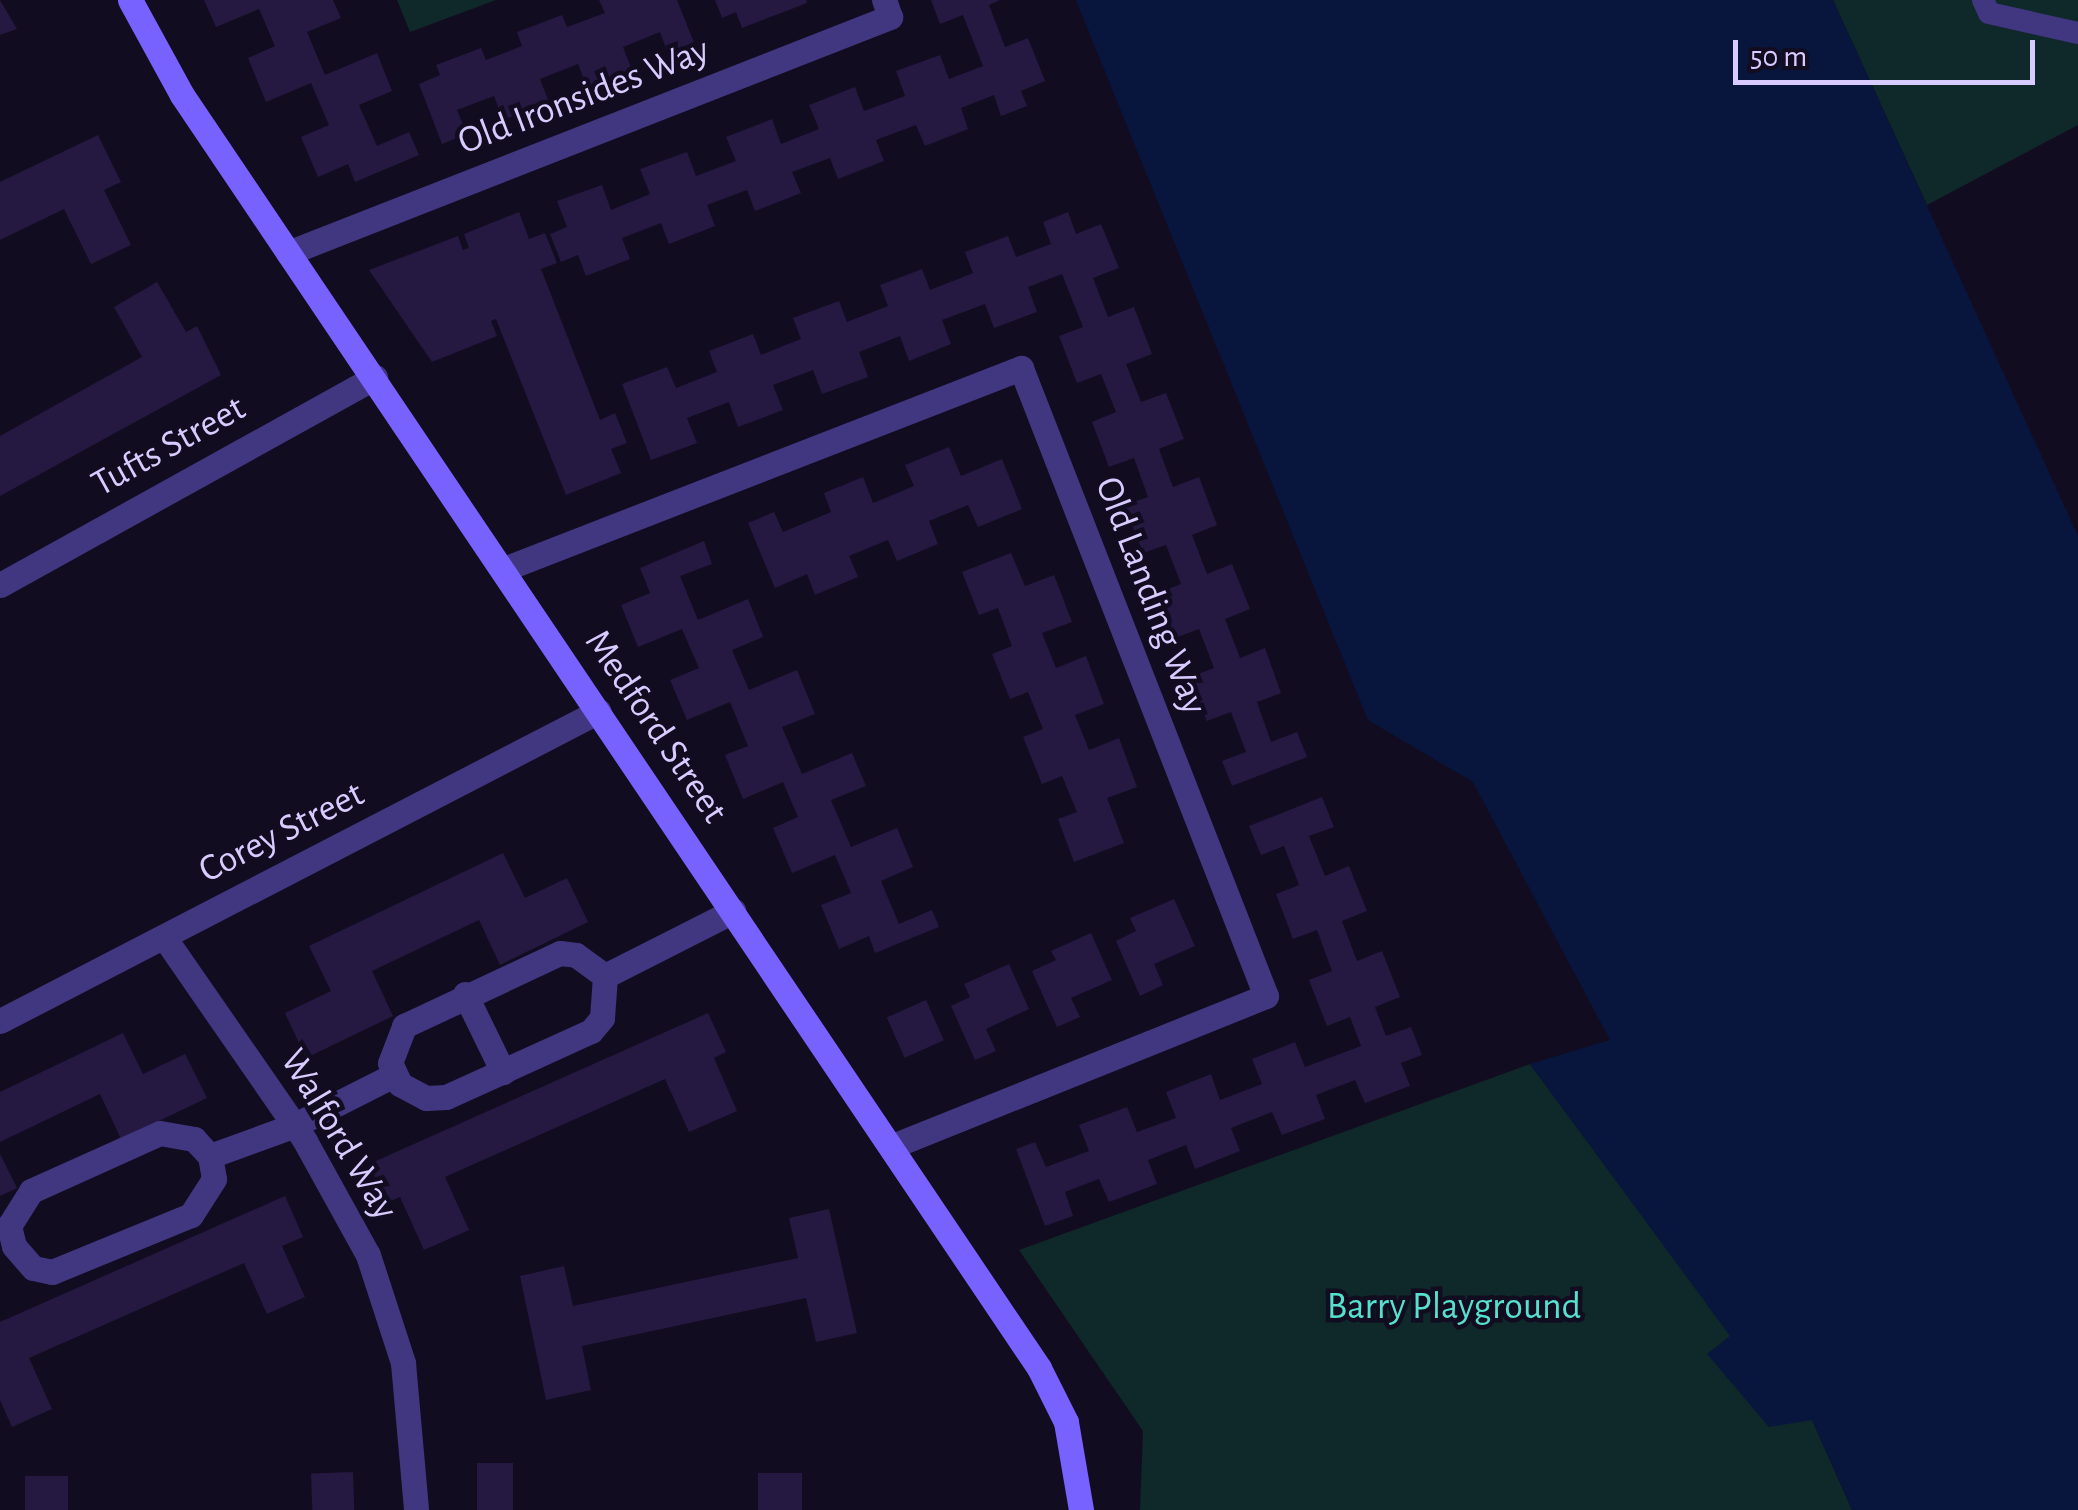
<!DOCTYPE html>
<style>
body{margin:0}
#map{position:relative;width:2078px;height:1510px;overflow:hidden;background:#120c20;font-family:"Alegreya Sans",sans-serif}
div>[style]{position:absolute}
.green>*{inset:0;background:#0f282a}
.water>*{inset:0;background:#08163d}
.building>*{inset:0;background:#251841;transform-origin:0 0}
.lane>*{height:22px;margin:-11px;padding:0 11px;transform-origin:11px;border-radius:11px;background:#413680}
.street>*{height:25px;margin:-12.5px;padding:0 12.5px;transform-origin:12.5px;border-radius:12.5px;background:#413680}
.secondary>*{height:25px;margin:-12.5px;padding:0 12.5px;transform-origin:12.5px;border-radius:12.5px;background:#7762ff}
span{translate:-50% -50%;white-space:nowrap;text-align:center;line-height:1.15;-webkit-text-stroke:9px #120c20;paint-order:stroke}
.street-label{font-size:38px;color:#d7cbff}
.park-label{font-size:38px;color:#55e1cd}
.scale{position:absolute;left:1733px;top:40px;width:302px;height:45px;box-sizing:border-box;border:5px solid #d7cbff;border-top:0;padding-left:12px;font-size:30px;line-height:35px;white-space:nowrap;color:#d7cbff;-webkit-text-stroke:8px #120c20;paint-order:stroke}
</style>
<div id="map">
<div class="green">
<div style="clip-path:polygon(397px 0,496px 0,410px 32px)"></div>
<div style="clip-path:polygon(1833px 0,2078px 0,2078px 125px,1927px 205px)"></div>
<div style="clip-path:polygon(1530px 1064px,1731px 1336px,1708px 1355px,1812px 1420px,1852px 1510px,1140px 1510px,1143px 1431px,1019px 1250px)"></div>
</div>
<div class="water">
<div style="clip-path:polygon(1076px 0,1833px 0,2078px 536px,2078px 1510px,1852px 1510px,1812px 1420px,1769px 1427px,1707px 1354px,1730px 1336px,1530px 1064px,1610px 1040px,1473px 782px,1368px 720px)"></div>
</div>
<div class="building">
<div style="clip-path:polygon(0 0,17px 29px,0 35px)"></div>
<div style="clip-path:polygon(204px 0,333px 0,341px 18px,307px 32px,325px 75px,377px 53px,392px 91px,359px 105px,377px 146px,409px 132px,419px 155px,355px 182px,348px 164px,318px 177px,301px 137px,329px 125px,311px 83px,266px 102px,248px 58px,275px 46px,259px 9px,216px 27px)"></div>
<div style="clip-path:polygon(599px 0,677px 0,695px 45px,669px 56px,660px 32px,623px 47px,632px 70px,587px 87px,578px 64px,540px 79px,549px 102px,503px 120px,494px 96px,457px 110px,467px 134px,442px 144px,419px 84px,440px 75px,436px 65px,481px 48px,486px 60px,522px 46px,517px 32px,562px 15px,567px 27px,605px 13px)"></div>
<div style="clip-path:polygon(715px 0,806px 0,807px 3px,742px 28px,736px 12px,722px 18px)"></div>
<div style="clip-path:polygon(931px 0,1000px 0,989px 5px,1005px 47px,1028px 38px,1045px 81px,1021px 91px,1027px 106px,1001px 116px,994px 95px,961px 108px,968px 129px,925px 146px,916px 125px,876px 140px,884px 161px,838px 179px,830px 158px,792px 172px,801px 193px,755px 211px,747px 190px,707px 205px,715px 226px,669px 244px,661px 223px,622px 238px,630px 259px,586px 276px,578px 255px,561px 262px,550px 234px,567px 227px,557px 201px,602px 185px,611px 210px,650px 194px,640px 169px,687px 152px,696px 176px,736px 161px,726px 137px,772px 119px,781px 144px,819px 129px,809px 105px,855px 87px,864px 111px,905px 96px,896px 71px,940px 55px,949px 79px,983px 66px,963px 15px,940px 24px)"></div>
<div style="clip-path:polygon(98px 135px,121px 182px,104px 190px,131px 245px,91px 264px,64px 209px,0 240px,0 182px)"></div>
<div style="clip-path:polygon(519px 212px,529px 239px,545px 233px,557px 263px,541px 269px,600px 420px,615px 413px,627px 443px,611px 449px,621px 473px,566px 495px,496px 319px,491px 321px,497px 336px,432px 362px,369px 270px,458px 236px,463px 250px,469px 248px,464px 234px)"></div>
<div style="clip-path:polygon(1068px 212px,1076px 234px,1101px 224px,1119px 268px,1093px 278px,1108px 317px,1134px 307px,1152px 354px,1126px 364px,1141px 402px,1166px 393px,1184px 439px,1159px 449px,1173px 487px,1199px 477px,1217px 525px,1192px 535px,1207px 574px,1232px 564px,1250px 609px,1225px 619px,1240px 658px,1265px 648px,1281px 693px,1257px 702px,1271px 742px,1297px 732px,1307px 757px,1232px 786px,1222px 761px,1246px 752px,1231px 712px,1207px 721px,1190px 677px,1214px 668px,1199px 629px,1175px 638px,1158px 593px,1181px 584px,1166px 545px,1143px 553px,1124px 505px,1148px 497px,1134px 458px,1109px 467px,1092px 422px,1116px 412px,1101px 374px,1077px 383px,1059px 336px,1083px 327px,1062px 274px,1028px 287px,1037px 312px,994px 328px,985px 304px,942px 320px,951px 344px,909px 361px,900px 336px,859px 352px,868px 377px,822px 394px,813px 370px,773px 385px,783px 410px,738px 427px,729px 402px,687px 418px,697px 443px,651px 460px,622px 384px,667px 367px,676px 388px,717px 372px,709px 351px,753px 334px,761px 355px,801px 339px,793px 318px,839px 301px,847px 322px,888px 306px,880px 285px,922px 269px,930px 290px,973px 273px,965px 252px,1008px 236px,1016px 257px,1051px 244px,1043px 222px)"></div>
<div style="clip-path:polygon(157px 282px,186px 332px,197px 326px,221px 375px,0 496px,0 436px,142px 357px,114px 307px)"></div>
<div style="clip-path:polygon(949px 447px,961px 476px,1002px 459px,1022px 509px,978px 527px,968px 505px,929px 521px,938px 544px,897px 561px,888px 540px,849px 556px,858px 577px,815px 595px,807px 574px,775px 588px,748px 523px,774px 512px,783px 532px,831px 512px,824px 493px,863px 477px,873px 503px,914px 486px,905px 465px)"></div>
<div style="clip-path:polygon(704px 541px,712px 564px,680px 576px,698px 620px,748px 599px,763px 637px,732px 650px,749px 690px,797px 670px,815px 714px,782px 727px,802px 774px,852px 753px,866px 786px,831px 800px,851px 847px,897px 828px,913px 867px,881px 881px,899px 924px,932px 910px,939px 927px,875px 953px,869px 936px,839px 949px,821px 905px,851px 893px,835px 855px,792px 873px,773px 828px,798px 817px,783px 782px,743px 799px,725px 755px,748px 746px,730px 702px,687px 720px,670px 680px,699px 668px,682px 629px,638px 647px,621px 605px,650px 593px,640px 568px)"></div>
<div style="clip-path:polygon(1011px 553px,1025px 586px,1054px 575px,1072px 622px,1042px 633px,1056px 668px,1086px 656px,1104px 704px,1075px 715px,1089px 750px,1119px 738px,1137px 787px,1107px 798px,1124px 843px,1074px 862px,1058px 819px,1077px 812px,1062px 776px,1042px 784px,1023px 737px,1043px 729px,1028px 692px,1010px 699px,992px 654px,1012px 646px,998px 608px,979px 615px,962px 572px)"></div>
<div style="clip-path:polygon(1322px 797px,1334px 827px,1309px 836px,1325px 876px,1349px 866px,1367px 911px,1342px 921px,1357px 961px,1382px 951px,1400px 997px,1375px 1007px,1386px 1036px,1411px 1027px,1422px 1055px,1401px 1063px,1410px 1086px,1365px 1103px,1355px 1080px,1316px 1095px,1325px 1119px,1282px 1135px,1272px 1112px,1231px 1128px,1240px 1151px,1195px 1169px,1186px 1145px,1148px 1160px,1157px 1184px,1109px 1202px,1099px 1179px,1065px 1192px,1073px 1216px,1045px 1226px,1016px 1149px,1035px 1142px,1046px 1167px,1089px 1151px,1079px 1125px,1127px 1107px,1137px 1132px,1176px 1118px,1166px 1092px,1211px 1074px,1220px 1100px,1262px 1084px,1252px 1059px,1295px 1042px,1305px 1067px,1361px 1046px,1350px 1017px,1327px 1026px,1309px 980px,1332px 971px,1317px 930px,1293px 939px,1276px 894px,1299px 885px,1284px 846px,1261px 855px,1249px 826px)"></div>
<div style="clip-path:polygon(503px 853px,525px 898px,567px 878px,588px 922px,500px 965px,479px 920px,372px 971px,393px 1016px,306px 1058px,285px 1013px,331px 991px,309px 946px)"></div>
<div style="clip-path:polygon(1174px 899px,1195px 946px,1154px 964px,1163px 985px,1140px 996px,1116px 941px,1136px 931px,1130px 918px)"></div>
<div style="clip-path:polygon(1091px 933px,1112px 980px,1071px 998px,1080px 1017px,1057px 1027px,1032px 971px,1056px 960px,1051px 951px)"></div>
<div style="clip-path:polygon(1009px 964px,1029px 1009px,986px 1029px,996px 1051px,975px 1060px,951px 1006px,970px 997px,964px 984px)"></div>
<div style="left:926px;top:1000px;width:44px;height:43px;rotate:66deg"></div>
<div style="clip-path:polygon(708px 1013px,726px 1052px,714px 1058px,737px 1111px,689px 1132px,665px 1079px,445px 1177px,469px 1230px,424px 1250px,400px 1197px,386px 1203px,369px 1164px)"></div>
<div style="clip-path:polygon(123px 1033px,143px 1074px,185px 1054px,207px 1098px,121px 1139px,100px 1094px,0 1142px,0 1092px)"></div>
<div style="clip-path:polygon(0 1154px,17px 1188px,0 1196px)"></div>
<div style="clip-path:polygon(285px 1196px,303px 1237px,282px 1246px,305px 1297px,267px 1314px,244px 1263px,29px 1358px,52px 1409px,12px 1427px,0 1400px,0 1322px)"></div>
<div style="clip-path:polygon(829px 1209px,857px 1333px,816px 1342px,806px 1298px,582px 1346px,591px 1390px,546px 1400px,520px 1276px,564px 1266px,573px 1306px,798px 1258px,789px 1218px)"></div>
<div style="left:477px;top:1463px;width:36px;height:47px"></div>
<div style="left:353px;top:1472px;width:38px;height:42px;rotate:88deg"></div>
<div style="left:758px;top:1473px;width:44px;height:37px"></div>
<div style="left:25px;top:1476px;width:43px;height:34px"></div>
</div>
<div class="lane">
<div style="left:1983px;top:0;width:14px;rotate:65deg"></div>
<div style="left:1989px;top:13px;width:91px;rotate:12.7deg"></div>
</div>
<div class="street">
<div style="left:288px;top:253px;width:647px;rotate:-21.41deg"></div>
<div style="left:890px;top:17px;width:18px;rotate:-109deg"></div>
<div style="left:504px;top:569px;width:555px;rotate:-21.25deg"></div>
<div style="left:1021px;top:368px;width:674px;rotate:68.69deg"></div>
<div style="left:1266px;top:996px;width:400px;rotate:158.1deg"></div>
<div style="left:0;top:585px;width:429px;rotate:-29deg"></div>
<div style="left:164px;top:937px;width:248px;rotate:55.3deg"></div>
<div style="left:305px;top:1141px;width:130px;rotate:61.1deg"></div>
<div style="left:368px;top:1255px;width:114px;rotate:72deg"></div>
<div style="left:403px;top:1363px;width:148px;rotate:84.9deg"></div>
<div style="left:560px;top:953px;width:16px;rotate:7deg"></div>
<div style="left:576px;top:955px;width:36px;rotate:36deg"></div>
<div style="left:605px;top:976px;width:42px;rotate:94.1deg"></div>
<div style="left:602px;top:1018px;width:17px;rotate:130deg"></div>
<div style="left:591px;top:1031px;width:159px;rotate:155.5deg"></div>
<div style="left:446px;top:1097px;width:20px;rotate:177deg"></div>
<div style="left:426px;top:1098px;width:30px;rotate:-152deg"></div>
<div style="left:400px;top:1084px;width:23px;rotate:-115deg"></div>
<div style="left:390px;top:1063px;width:40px;rotate:-69deg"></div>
<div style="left:404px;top:1026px;width:172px;rotate:-25.1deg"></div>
<div style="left:605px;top:976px;width:144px;rotate:-26.9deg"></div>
<div style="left:465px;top:994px;width:87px;rotate:64deg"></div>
<div style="left:0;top:1021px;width:674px;rotate:-27.36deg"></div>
<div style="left:210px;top:1156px;width:23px;rotate:80deg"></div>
<div style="left:214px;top:1179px;width:43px;rotate:122.6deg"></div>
<div style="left:191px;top:1215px;width:150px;rotate:157.7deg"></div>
<div style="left:52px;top:1272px;width:19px;rotate:-168deg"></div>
<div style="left:33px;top:1268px;width:29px;rotate:-131deg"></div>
<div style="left:14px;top:1246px;width:21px;rotate:-104deg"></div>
<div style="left:9px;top:1226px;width:41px;rotate:-57.8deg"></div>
<div style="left:31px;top:1191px;width:141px;rotate:-24.2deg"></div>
<div style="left:160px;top:1133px;width:35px;rotate:10deg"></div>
<div style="left:194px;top:1139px;width:23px;rotate:47deg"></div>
<div style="left:210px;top:1156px;width:90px;rotate:-20deg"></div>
<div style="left:295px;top:1125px;width:111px;rotate:-26.8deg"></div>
</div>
<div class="secondary">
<div style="left:130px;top:0;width:108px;rotate:61.3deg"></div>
<div style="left:182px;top:95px;width:1535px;rotate:56.05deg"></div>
<div style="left:1039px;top:1368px;width:60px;rotate:63.4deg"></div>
<div style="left:1066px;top:1422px;width:89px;rotate:80.3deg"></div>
</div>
<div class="street-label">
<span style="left:584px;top:97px;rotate:-21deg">Old Ironsides Way</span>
<span style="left:169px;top:447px;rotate:-29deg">Tufts Street</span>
<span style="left:1150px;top:596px;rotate:69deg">Old Landing Way</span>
<span style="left:655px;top:727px;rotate:56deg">Medford Street</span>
<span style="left:282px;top:833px;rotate:-27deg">Corey Street</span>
<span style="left:338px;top:1135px;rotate:59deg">Walford Way</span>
</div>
<div class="park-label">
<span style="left:1454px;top:1308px">Barry Playground</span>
</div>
<div class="scale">50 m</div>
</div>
